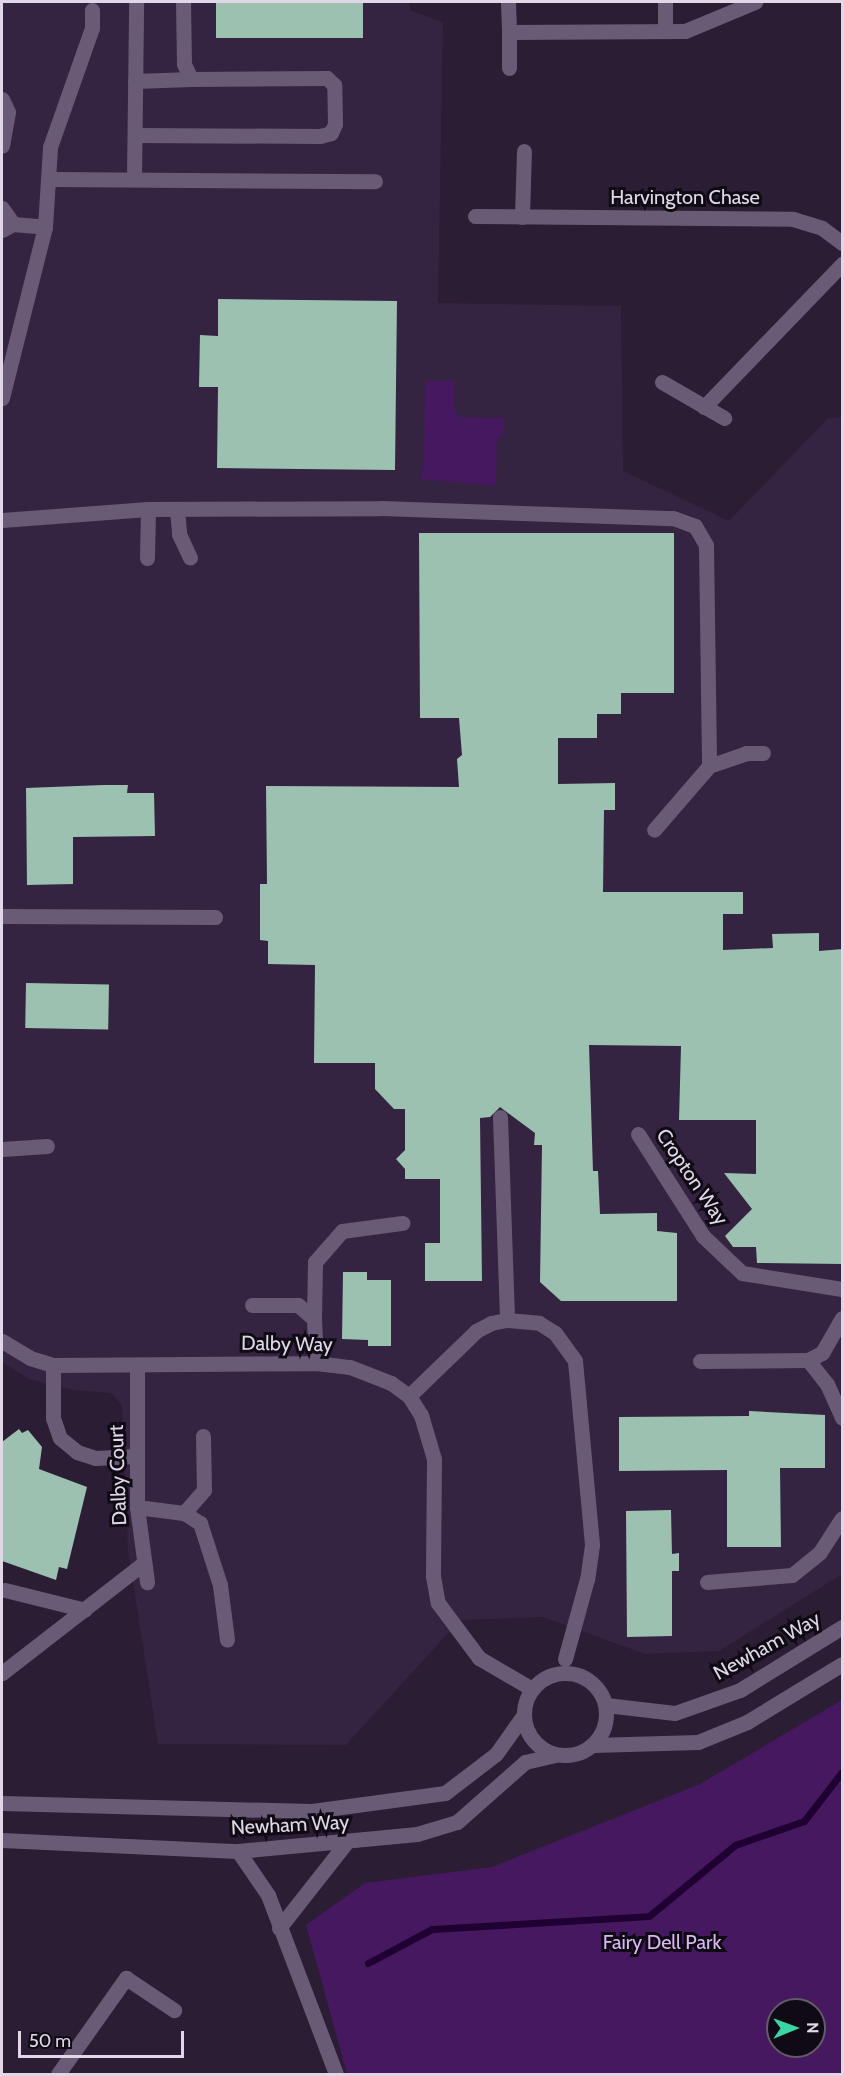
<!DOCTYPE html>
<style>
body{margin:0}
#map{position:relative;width:844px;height:2076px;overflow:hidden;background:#2a1d34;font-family:Cabin,sans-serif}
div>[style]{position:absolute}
.built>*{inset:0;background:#342441}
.green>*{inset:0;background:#451860}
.stream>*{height:7px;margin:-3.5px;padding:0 3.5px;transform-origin:3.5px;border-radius:3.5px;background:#200032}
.building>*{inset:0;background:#9cc1b1;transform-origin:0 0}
.minor>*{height:15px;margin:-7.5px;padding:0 7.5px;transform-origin:7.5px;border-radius:7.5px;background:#695b76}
.minor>.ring{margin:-7.5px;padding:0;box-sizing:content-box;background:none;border:15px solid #695b76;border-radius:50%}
span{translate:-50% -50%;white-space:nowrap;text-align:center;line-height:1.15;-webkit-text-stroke:6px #0f0a14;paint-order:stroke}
.street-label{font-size:20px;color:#e0d8e7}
.park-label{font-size:20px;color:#d9b7f4}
.frame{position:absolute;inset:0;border:3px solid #e0d8e7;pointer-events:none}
.north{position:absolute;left:766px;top:1998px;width:60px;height:60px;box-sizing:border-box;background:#0f0a14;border:2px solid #635c68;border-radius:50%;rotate:89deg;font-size:16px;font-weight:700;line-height:24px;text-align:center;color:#e0d8e7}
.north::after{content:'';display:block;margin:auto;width:21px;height:27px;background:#3cd4a4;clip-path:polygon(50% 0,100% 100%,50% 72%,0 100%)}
.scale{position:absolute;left:18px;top:2031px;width:166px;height:27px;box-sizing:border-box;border:3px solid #e0d8e7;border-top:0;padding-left:8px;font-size:18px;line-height:21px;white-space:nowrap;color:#e0d8e7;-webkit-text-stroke:4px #0f0a14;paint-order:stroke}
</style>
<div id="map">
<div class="built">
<div style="clip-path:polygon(2px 2px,410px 2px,410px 10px,443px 23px,438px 303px,621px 306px,623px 471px,729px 521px,828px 418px,842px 418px,842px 1574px,719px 1651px,645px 1654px,543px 1617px,460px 1620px,346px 1745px,158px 1744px,128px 1550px,122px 1405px,111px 1393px,73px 1390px,29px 1379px,2px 1362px)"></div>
</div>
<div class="green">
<div style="clip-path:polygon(425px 381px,454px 381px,454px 410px,460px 417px,504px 418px,504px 433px,497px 440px,496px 486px,420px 479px,424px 462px)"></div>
<div style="clip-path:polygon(evenodd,842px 1700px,842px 2074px,347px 2074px,306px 1925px,365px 1883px,492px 1867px,700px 1784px,842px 1700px,778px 2010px,814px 2010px,814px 2046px,778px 2046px,778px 2010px)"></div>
</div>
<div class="stream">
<div style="left:368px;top:1963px;width:72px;rotate:-28deg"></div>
<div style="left:432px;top:1929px;width:217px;rotate:-3.4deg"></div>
<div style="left:649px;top:1916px;width:112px;rotate:-39.5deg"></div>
<div style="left:735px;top:1845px;width:73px;rotate:-19.2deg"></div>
<div style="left:804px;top:1821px;width:62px;rotate:-52.2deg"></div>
</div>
<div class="building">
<div style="left:216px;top:2px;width:147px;height:36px"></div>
<div style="clip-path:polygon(218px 299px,397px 301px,395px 470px,217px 468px,218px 387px,199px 387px,200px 335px,218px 336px)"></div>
<div style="clip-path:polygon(419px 533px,674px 533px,674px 693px,621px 693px,621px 714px,597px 714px,597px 738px,558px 738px,558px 784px,615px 783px,615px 810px,604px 810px,603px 892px,743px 892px,743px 914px,723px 914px,723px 950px,773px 948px,772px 934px,819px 933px,819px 951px,843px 949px,843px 1264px,757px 1263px,756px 1247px,733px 1247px,725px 1236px,752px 1209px,724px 1173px,756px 1174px,756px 1120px,679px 1120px,681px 1046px,589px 1045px,593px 1171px,598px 1171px,600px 1214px,657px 1213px,657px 1231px,677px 1233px,677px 1301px,561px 1301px,540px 1282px,542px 1145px,534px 1145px,535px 1133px,500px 1107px,490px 1117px,480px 1118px,482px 1281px,425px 1281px,425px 1243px,440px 1243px,440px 1179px,405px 1179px,405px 1169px,396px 1159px,405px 1150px,405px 1109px,394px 1109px,375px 1089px,375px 1063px,314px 1063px,315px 965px,268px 964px,268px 941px,260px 940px,260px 884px,267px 884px,266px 786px,459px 787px,457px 759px,462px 755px,459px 718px,420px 718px)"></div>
<div style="clip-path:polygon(103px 785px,128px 785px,127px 793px,154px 793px,155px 836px,73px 837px,73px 884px,27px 885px,26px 788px)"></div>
<div style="left:26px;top:983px;width:83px;height:45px;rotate:1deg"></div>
<div style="clip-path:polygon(343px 1272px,367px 1272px,367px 1280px,391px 1280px,391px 1346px,368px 1346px,368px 1340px,342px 1339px)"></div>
<div style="clip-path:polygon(749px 1411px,825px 1415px,825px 1468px,780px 1468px,781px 1547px,727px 1547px,727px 1470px,619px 1471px,619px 1417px,749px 1416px)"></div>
<div style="clip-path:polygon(19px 1429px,22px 1433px,28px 1430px,42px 1447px,39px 1469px,87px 1487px,67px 1569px,59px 1567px,56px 1580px,2px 1561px,2px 1442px)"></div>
<div style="clip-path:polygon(671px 1510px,672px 1554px,679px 1553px,679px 1571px,672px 1571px,672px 1636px,627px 1637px,626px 1511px)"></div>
</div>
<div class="minor">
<div style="left:508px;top:2px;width:30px;rotate:88deg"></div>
<div style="left:509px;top:32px;width:176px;rotate:-0.3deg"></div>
<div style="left:685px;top:31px;width:76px;rotate:-22.5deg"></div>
<div style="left:665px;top:31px;width:29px;rotate:-90deg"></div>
<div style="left:509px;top:68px;width:36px;rotate:-90deg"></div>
<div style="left:135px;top:81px;width:56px;rotate:-2deg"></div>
<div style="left:2px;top:99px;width:14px;rotate:65deg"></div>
<div style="left:8px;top:112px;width:34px;rotate:100deg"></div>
<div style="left:135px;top:135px;width:185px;rotate:0.3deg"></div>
<div style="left:320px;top:136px;width:11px;rotate:-15deg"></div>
<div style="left:331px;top:133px;width:10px;rotate:-66deg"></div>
<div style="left:335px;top:124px;width:39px;rotate:-91deg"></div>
<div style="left:334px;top:85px;width:10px;rotate:-135deg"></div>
<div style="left:327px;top:78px;width:136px;rotate:179.6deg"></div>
<div style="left:191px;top:79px;width:17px;rotate:-115deg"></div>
<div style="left:184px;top:64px;width:62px;rotate:-90.9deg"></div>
<div style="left:134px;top:178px;width:176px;rotate:-89.3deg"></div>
<div style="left:51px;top:179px;width:324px;rotate:0.4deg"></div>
<div style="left:2px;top:208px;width:19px;rotate:55deg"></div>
<div style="left:475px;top:216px;width:318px;rotate:0.5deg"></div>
<div style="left:793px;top:219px;width:30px;rotate:17deg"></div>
<div style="left:822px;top:228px;width:25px;rotate:37deg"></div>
<div style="left:522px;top:217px;width:66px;rotate:-88.3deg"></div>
<div style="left:2px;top:230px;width:13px;rotate:-29deg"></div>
<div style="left:13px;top:224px;width:32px;rotate:5deg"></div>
<div style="left:662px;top:382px;width:72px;rotate:30.1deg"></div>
<div style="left:2px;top:398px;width:176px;rotate:-75.9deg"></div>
<div style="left:45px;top:227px;width:80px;rotate:-86.4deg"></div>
<div style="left:50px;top:147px;width:126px;rotate:-70.6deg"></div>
<div style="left:92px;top:28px;width:18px;rotate:-90deg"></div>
<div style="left:704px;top:407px;width:199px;rotate:-46deg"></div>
<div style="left:177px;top:509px;width:25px;rotate:85deg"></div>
<div style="left:179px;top:534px;width:26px;rotate:65deg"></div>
<div style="left:2px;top:520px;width:146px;rotate:-4.3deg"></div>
<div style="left:148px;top:509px;width:233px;rotate:-0.2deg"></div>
<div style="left:381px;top:508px;width:292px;rotate:2deg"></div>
<div style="left:673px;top:518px;width:23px;rotate:20deg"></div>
<div style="left:695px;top:526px;width:22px;rotate:60deg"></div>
<div style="left:706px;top:545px;width:221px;rotate:89.2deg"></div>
<div style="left:709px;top:766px;width:84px;rotate:130.7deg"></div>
<div style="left:147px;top:558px;width:49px;rotate:-88.8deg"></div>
<div style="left:709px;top:766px;width:39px;rotate:-19deg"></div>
<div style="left:746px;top:753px;width:17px"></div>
<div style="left:2px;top:916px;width:213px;rotate:0.3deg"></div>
<div style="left:500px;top:1117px;width:203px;rotate:88deg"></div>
<div style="left:638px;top:1134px;width:121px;rotate:57.5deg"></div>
<div style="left:703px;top:1236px;width:54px;rotate:43.5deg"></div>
<div style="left:742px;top:1273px;width:101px;rotate:9.1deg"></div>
<div style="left:2px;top:1149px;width:45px;rotate:-3.8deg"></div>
<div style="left:252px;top:1305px;width:46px"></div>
<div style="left:298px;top:1305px;width:21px;rotate:41deg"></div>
<div style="left:314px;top:1319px;width:44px;rotate:87.4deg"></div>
<div style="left:314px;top:1319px;width:57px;rotate:-89deg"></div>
<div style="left:315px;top:1262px;width:41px;rotate:-48.9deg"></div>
<div style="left:342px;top:1231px;width:61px;rotate:-7.6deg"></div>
<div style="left:2px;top:1341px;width:33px;rotate:31deg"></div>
<div style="left:30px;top:1358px;width:24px;rotate:17deg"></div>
<div style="left:53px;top:1365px;width:263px;rotate:-0.4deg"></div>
<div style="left:316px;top:1363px;width:34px;rotate:7deg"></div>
<div style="left:350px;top:1367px;width:44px;rotate:21.3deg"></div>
<div style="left:391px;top:1383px;width:22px;rotate:36deg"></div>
<div style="left:409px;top:1396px;width:22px;rotate:58deg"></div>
<div style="left:421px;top:1415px;width:46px;rotate:73.5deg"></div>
<div style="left:434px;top:1459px;width:117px;rotate:90.5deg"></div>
<div style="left:433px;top:1576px;width:27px;rotate:80deg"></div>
<div style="left:438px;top:1603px;width:69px;rotate:53.3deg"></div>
<div style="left:479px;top:1658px;width:61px;rotate:30.3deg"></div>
<div style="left:808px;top:1360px;width:31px;rotate:52deg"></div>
<div style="left:827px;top:1384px;width:37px;rotate:66deg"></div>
<div style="left:700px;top:1361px;width:108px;rotate:-0.5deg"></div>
<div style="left:808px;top:1360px;width:16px;rotate:-27deg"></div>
<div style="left:822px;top:1353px;width:40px;rotate:-60.3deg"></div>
<div style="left:53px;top:1365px;width:53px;rotate:90deg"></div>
<div style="left:53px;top:1418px;width:21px;rotate:71deg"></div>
<div style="left:60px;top:1438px;width:22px;rotate:39deg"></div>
<div style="left:77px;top:1452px;width:19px;rotate:18deg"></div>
<div style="left:95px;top:1458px;width:42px;rotate:-2.7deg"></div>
<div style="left:137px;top:1366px;width:141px;rotate:90deg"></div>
<div style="left:137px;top:1507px;width:76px;rotate:82.4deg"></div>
<div style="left:409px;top:1396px;width:93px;rotate:-44.1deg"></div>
<div style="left:476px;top:1331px;width:17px;rotate:-28deg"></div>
<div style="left:491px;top:1323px;width:16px;rotate:-11deg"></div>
<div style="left:507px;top:1320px;width:32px;rotate:5deg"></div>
<div style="left:539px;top:1323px;width:19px;rotate:32deg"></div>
<div style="left:555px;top:1333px;width:34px;rotate:54deg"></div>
<div style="left:575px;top:1361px;width:185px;rotate:84.7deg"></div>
<div style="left:592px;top:1545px;width:34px;rotate:98deg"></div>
<div style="left:587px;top:1579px;width:83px;rotate:105.4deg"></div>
<div style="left:137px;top:1507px;width:47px;rotate:7.3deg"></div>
<div style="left:184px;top:1513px;width:19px;rotate:32deg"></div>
<div style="left:200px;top:1523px;width:65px;rotate:72.1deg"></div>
<div style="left:220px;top:1585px;width:55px;rotate:82.7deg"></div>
<div style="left:184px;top:1513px;width:30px;rotate:-49deg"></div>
<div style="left:204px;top:1490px;width:54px;rotate:-91.1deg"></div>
<div style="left:707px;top:1582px;width:85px;rotate:-4.7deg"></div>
<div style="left:792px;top:1575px;width:36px;rotate:-39deg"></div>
<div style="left:820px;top:1552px;width:40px;rotate:-57.1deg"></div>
<div style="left:5px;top:1590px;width:82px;rotate:14deg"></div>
<div class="ring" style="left:524px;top:1673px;width:67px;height:67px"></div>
<div style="left:2px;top:1673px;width:180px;rotate:-37.8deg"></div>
<div style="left:606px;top:1705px;width:69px;rotate:6.6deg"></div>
<div style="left:675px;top:1713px;width:69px;rotate:-19.5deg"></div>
<div style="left:740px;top:1690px;width:120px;rotate:-31.7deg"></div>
<div style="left:593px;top:1745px;width:105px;rotate:-1.6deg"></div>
<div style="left:698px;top:1742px;width:53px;rotate:-22.2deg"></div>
<div style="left:747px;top:1722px;width:111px;rotate:-31.4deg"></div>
<div style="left:2px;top:1803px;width:310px;rotate:1.5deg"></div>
<div style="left:312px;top:1811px;width:134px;rotate:-7.7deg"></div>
<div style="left:445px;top:1793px;width:64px;rotate:-37.4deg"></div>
<div style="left:496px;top:1754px;width:47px;rotate:-54.6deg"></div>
<div style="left:2px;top:1840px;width:236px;rotate:2.7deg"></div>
<div style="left:238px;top:1851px;width:180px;rotate:-5.4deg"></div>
<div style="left:417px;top:1834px;width:42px;rotate:-16.7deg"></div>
<div style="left:457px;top:1822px;width:91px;rotate:-41.4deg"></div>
<div style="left:525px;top:1762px;width:31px;rotate:-13deg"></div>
<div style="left:238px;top:1851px;width:53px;rotate:55.7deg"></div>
<div style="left:268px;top:1895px;width:191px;rotate:69.2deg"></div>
<div style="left:279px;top:1928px;width:107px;rotate:-51.8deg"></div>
<div style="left:58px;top:2074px;width:118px;rotate:-54.7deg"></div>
<div style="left:126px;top:1978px;width:58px;rotate:33.7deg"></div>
</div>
<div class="street-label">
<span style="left:685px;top:197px">Harvington Chase</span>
<span style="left:692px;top:1177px;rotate:56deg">Cropton Way</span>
<span style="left:287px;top:1344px;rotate:1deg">Dalby Way</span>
<span style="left:118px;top:1475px;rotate:-92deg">Dalby Court</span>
<span style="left:767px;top:1646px;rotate:-29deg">Newham Way</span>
<span style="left:290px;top:1825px;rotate:-3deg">Newham Way</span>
</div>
<div class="park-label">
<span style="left:662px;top:1942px">Fairy Dell Park</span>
</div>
<div class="frame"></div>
<div class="north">N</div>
<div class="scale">50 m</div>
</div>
